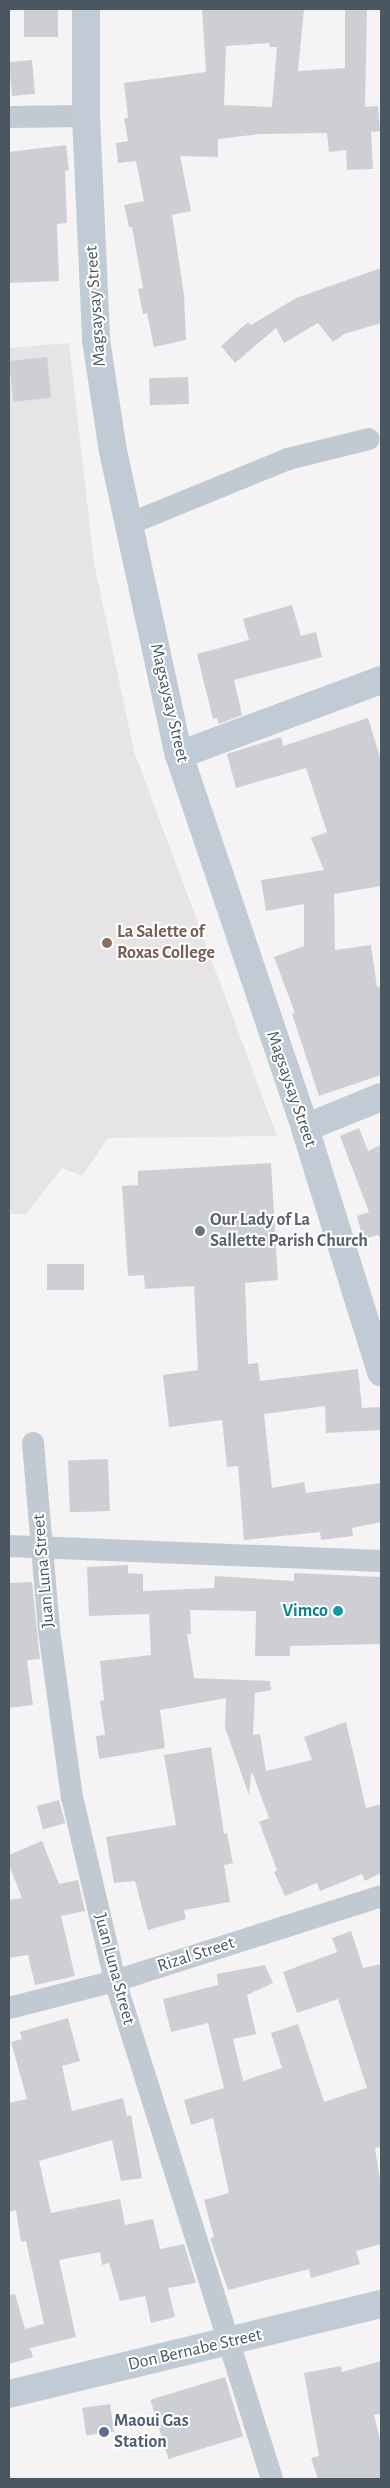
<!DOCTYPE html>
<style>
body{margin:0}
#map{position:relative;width:390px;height:2488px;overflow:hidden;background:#f5f3f3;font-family:"Alegreya Sans",sans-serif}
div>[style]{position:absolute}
.education>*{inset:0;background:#e6e4e5}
.building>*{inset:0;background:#cdcfd5;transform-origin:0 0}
.street>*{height:22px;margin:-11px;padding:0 11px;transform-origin:11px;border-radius:11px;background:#c1cad2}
.secondary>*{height:28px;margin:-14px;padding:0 14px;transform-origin:14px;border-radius:14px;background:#c1cbd6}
.dots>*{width:14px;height:14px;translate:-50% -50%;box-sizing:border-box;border:2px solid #fff;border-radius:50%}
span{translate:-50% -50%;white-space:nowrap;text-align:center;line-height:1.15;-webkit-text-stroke:4px #fff;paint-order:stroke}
.street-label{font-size:18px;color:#4a5661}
.education-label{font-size:18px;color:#785e54;font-weight:700}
.left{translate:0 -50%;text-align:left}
.worship-label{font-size:18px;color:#5b616d;font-weight:700}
.culture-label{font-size:18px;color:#0d838f;font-weight:700}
.right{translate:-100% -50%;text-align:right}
.service-label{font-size:18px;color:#4e5e75;font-weight:700}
.frame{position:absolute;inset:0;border:10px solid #4a5661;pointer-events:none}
</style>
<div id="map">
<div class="education">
<div style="clip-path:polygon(69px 343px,94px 563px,134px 751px,277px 1136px,108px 1138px,82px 1176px,62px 1168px,26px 1214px,9px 1214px,9px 348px)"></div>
</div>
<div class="building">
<div style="left:24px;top:9px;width:34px;height:28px"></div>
<div style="clip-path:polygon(evenodd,202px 9px,304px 9px,298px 71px,345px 68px,345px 9px,367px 9px,365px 107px,378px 106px,380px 131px,371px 132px,373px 169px,347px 170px,346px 150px,329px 152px,327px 133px,260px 134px,218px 139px,218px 157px,180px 156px,191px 211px,172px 215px,184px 295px,186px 340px,154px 347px,147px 313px,143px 314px,138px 289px,143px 288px,132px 227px,129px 227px,124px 205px,144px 201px,136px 161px,118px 163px,116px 143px,128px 141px,124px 118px,128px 118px,124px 83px,206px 72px,202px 9px,269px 43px,270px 47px,277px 47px,272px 107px,224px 105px,226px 46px,269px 43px)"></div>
<div style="left:32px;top:60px;width:34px;height:23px;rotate:85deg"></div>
<div style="clip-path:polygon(66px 145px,69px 170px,65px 171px,67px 223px,57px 224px,59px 281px,9px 283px,9px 152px)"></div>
<div style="clip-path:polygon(381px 268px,381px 323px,344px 334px,333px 342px,318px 323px,284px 343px,276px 328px,235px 363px,221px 346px,248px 322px,251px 325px,296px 298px)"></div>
<div style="left:47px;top:357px;width:41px;height:38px;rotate:84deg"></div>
<div style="left:188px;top:377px;width:27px;height:39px;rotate:88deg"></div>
<div style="clip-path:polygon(292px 605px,301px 636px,316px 632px,322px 657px,234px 680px,242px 715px,219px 724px,217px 718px,213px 719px,197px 654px,249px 640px,243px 619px)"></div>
<div style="clip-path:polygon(368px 718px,381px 760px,381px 886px,334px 894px,335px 950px,371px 945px,377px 987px,381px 986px,381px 1075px,319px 1096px,292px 1014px,295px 1013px,274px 957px,304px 946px,304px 904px,266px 911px,261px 880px,324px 870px,311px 838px,327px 832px,306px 768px,236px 788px,227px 754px,281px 737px,283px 746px)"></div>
<div style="clip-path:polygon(359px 1128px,368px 1151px,381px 1145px,381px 1238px,378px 1235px,363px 1239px,357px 1216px,369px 1212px,340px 1136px)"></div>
<div style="clip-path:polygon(271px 1163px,278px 1280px,245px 1283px,248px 1364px,258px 1363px,260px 1381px,358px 1369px,362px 1408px,381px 1407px,381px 1430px,326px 1433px,325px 1406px,264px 1414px,272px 1488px,304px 1482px,306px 1493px,381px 1483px,381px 1522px,352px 1528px,353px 1536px,321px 1540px,320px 1532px,244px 1540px,238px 1466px,227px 1467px,222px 1420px,169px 1427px,163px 1375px,198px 1370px,194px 1286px,145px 1289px,144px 1275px,128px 1276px,122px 1186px,138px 1185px,138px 1171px)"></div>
<div style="left:47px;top:1264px;width:37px;height:26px"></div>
<div style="left:108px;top:1459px;width:52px;height:40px;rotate:88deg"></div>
<div style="clip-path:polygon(128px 1565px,128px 1573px,143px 1574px,143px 1591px,214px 1588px,215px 1576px,294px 1581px,294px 1573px,381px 1577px,381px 1644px,290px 1646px,290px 1656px,255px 1656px,256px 1611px,190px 1610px,191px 1634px,187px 1634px,194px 1678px,270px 1681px,271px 1690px,255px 1693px,253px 1735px,260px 1734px,266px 1771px,312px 1760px,304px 1737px,346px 1722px,366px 1808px,381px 1804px,381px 1873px,365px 1881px,362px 1874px,320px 1891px,317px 1883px,285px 1896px,274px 1872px,277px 1870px,259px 1822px,269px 1818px,253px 1774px,263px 1772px,251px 1774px,249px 1795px,225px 1728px,226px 1698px,160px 1710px,165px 1748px,99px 1759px,96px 1736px,105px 1735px,100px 1701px,104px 1700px,100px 1661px,151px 1655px,149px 1614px,89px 1616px,87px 1567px)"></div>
<div style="clip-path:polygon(32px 1582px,40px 1659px,27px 1660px,33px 1705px,9px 1708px,9px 1583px)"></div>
<div style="clip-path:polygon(211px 1747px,224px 1834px,227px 1833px,233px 1863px,224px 1865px,230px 1902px,184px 1910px,186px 1919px,148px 1930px,135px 1881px,114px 1883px,106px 1837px,176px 1825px,164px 1755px)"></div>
<div style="left:59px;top:1800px;width:24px;height:23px;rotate:75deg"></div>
<div style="clip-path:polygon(42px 1841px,59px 1884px,78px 1880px,85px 1911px,61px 1916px,75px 1976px,35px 1985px,28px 1955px,9px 1958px,9px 1900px,22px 1898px,9px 1865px,9px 1855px)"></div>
<div style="clip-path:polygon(351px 1931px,363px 1968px,381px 1964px,381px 2147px,375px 2148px,381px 2186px,381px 2244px,356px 2251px,360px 2264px,311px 2278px,309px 2269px,228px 2290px,210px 2238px,214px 2237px,204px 2200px,229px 2193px,213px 2118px,191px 2125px,184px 2100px,224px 2088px,208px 2023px,171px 2032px,163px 1999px,218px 1985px,217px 1974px,265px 1965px,273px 1983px,247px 1995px,256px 2034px,233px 2039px,243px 2081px,282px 2068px,271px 2033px,298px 2024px,324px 2102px,367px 2088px,338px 1999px,297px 2013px,283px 1972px,337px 1952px,332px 1938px)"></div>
<div style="clip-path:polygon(68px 2018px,80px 2061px,62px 2066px,72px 2111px,123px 2098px,127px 2116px,131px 2115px,142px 2178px,121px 2181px,112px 2140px,39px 2161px,51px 2213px,120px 2199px,125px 2225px,153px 2219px,160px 2249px,184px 2244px,196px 2283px,168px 2288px,175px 2317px,151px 2323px,145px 2296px,120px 2301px,109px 2263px,102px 2265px,100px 2252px,59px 2260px,76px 2337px,30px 2348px,33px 2357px,9px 2364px,9px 2295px,15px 2294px,25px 2329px,44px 2324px,26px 2241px,21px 2242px,16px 2210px,9px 2212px,9px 2103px,27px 2099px,11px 2042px,22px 2039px,20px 2032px)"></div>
<div style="clip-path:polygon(381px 2361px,381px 2413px,374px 2415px,381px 2444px,381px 2479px,318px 2479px,311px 2458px,319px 2456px,304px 2373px,341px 2366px,342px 2372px)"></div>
<div style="left:225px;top:2377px;width:62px;height:78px;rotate:73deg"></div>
<div style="left:110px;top:2404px;width:28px;height:28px;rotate:82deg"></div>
</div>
<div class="street">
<div style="left:9px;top:117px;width:77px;rotate:-0.7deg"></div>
<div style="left:129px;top:524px;width:172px;rotate:-22.2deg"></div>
<div style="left:288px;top:459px;width:83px;rotate:-13.9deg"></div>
<div style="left:33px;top:1443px;width:188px;rotate:85.1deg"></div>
<div style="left:49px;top:1630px;width:169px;rotate:82.2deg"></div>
<div style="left:72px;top:1797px;width:189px;rotate:76.8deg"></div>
<div style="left:115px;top:1981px;width:522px;rotate:72.5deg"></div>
<div style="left:9px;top:1546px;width:372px;rotate:2.3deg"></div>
<div style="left:9px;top:2008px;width:109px;rotate:-14.3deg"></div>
<div style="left:115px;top:1981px;width:279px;rotate:-17.7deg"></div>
</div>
<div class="secondary">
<div style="left:86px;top:9px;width:107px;rotate:90deg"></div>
<div style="left:86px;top:116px;width:224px;rotate:87.4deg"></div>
<div style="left:96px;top:340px;width:112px;rotate:81.3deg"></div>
<div style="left:113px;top:451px;width:311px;rotate:77.8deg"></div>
<div style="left:179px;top:755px;width:394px;rotate:71.3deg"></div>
<div style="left:305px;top:1128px;width:256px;rotate:72.7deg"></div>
<div style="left:179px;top:755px;width:215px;rotate:-20.4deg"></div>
<div style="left:305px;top:1128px;width:82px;rotate:-22.2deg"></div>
<div style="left:9px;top:2394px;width:383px;rotate:-13.6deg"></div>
</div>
<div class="dots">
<div style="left:107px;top:943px;background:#8d6e63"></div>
<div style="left:200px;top:1231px;background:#6b7280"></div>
<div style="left:338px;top:1611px;background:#0f9aa8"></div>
<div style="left:104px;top:2432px;background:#5c6f8a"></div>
</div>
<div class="street-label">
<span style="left:96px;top:306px;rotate:-94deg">Magsaysay Street</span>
<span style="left:169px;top:703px;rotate:77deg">Magsaysay Street</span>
<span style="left:291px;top:1089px;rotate:71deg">Magsaysay Street</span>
<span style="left:44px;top:1571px;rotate:-95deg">Juan Luna Street</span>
<span style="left:196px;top:1955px;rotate:-18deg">Rizal Street</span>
<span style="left:114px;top:1969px;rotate:75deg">Juan Luna Street</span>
<span style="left:195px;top:2350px;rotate:-13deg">Don Bernabe Street</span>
</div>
<div class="education-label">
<span class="left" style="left:117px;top:943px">La Salette of<br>Roxas College</span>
</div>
<div class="worship-label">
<span class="left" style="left:210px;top:1231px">Our Lady of La<br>Sallette Parish Church</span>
</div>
<div class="culture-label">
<span class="right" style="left:328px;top:1611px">Vimco</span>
</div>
<div class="service-label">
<span class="left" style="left:114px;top:2432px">Maoui Gas<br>Station</span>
</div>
<div class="frame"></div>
</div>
